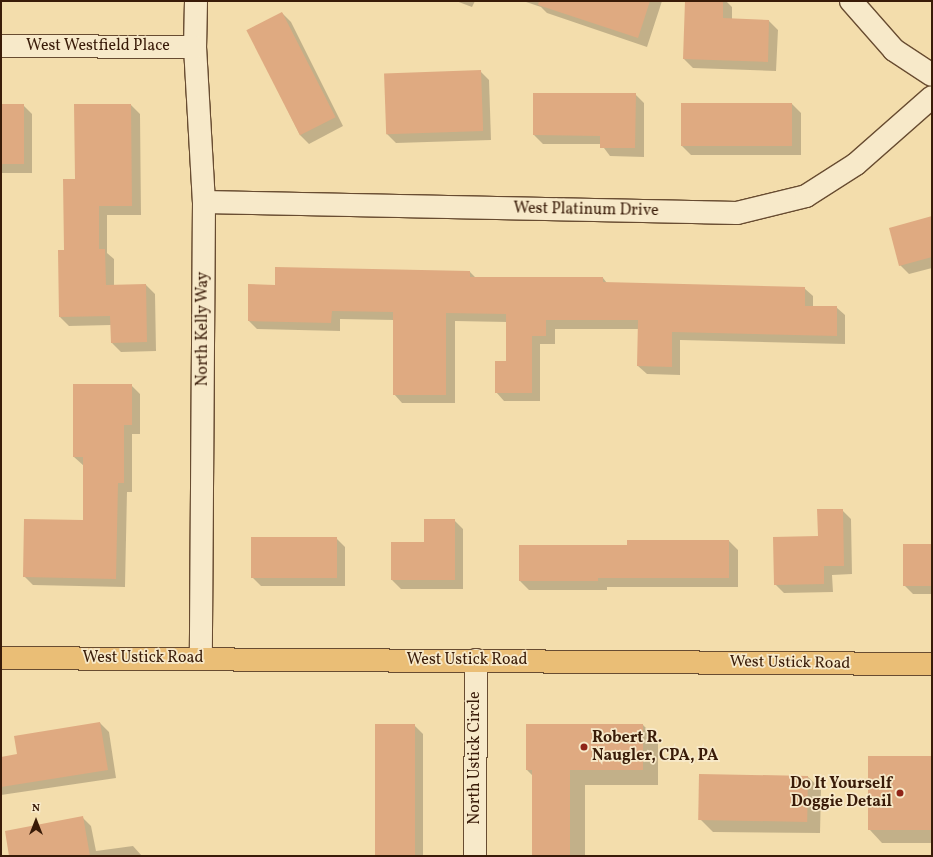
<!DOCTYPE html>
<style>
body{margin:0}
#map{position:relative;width:933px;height:857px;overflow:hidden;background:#f3ddac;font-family:Vollkorn,serif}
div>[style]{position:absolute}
.shadow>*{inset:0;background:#0003}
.building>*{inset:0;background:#dfaa81;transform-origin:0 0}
.roads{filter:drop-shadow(1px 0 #684c31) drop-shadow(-1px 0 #684c31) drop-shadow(0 1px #684c31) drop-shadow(0 -1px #684c31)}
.minor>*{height:22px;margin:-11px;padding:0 11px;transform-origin:11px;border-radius:11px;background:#f7e9c9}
.major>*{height:22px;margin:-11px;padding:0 11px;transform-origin:11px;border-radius:11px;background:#eabe76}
.dots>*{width:11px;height:11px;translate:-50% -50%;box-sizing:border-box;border:2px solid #f7e9c9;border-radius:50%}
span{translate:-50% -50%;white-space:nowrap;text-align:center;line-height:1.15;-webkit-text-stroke:3.5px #f7e9c9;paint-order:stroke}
.street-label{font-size:16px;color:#391b08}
.poi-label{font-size:16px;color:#391b08;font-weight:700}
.left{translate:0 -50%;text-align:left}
.right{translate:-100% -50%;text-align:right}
.frame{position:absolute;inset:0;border:2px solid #391b08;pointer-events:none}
.north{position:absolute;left:16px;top:801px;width:40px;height:40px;-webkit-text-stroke:3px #f7e9c9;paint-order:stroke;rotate:0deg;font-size:11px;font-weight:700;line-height:16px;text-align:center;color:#391b08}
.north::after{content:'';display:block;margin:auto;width:14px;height:18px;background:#391b08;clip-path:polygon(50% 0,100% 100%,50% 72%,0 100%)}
</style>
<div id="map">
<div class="shadow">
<div style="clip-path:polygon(456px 1px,475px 1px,472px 7px)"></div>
<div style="clip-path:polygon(523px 1px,662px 1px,647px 47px,547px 13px,541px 7px)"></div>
<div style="clip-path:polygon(686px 1px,726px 1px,732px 7px,732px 19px,769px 21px,778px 30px,776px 71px,693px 68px,684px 59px)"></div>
<div style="clip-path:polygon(282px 13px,291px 22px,343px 126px,309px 144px,300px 135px,248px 30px)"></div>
<div style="clip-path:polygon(480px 71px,489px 80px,491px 140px,396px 143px,387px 134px)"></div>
<div style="clip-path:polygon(534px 94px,635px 94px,644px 103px,644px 157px,610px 156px,601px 144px,543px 144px,534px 135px)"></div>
<div style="clip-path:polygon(792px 104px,801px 113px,801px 155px,691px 155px,682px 146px)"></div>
<div style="clip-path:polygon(1px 105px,23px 105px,32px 114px,32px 173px,1px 173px)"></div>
<div style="clip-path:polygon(131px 105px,140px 114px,141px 215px,107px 215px,107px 253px,114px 259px,114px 286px,146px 285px,155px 294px,156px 351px,121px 352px,112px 343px,111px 325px,69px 326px,60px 317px,65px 251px,76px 180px)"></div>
<div style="clip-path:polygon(932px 217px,932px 268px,909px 274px,900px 265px)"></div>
<div style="clip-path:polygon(470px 272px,476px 278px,603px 278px,607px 283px,804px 288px,813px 296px,813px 307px,836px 307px,845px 315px,845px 344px,680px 340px,680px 375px,647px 374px,638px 366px,638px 329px,555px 329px,555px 344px,540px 344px,540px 401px,504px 401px,496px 392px,507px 362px,507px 322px,455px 321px,455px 403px,402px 403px,394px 394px,394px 320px,340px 319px,340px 331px,257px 329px,249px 321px,276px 286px)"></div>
<div style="clip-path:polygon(131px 385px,140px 394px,140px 434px,132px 434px,132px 492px,127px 492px,125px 587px,33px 585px,24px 576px,84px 521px,84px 466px,74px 457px)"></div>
<div style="clip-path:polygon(842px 510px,851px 519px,852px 574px,832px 575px,833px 592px,784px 593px,775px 584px)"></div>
<div style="clip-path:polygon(454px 520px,463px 529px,463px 589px,401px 589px,392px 580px,392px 543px,425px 543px)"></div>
<div style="clip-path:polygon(336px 538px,345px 547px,345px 586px,261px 586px,252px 577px)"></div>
<div style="clip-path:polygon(729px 541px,738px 550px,738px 587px,607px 587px,607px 590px,529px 590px,520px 581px,628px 546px)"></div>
<div style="clip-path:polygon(932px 545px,932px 594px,913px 594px,904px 585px)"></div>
<div style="clip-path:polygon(100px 723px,109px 732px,116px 778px,1px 795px,1px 758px,18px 755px)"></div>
<div style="clip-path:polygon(414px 725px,423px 734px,423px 856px,376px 856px)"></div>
<div style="clip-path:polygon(643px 725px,658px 740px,658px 785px,585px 785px,585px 856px,533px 856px,533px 776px,527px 770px)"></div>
<div style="clip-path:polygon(932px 757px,932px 843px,882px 843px,869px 829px)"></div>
<div style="clip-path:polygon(807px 776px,821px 789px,820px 833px,713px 832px,700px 819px)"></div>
<div style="clip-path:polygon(82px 817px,91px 826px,96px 851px,133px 846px,142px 856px,10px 856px)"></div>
</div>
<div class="building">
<div style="clip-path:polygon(539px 1px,650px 1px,638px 38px,538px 5px)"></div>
<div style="clip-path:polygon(685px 1px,723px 1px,723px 18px,769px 20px,768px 62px,683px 59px)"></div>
<div style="left:282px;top:12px;width:118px;height:40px;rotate:63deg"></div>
<div style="left:481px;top:70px;width:61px;height:97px;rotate:88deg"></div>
<div style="clip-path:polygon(533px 93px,636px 93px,635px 148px,600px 148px,600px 136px,533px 135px)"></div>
<div style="left:681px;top:103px;width:111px;height:43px"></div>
<div style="left:1px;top:104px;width:23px;height:60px"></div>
<div style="clip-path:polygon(74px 104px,131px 104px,132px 206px,99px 206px,99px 249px,105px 249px,106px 285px,146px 284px,147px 342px,111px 343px,110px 316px,59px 317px,58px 250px,64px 250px,63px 179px,75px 179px)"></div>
<div style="clip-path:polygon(932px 216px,932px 257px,899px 266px,889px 228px)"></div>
<div style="clip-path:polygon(275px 267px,470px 271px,470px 277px,603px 277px,603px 282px,805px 287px,805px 306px,837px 306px,837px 336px,672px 332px,672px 367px,637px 366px,638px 320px,546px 320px,546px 336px,532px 336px,532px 393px,495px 393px,495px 361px,506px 361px,506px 314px,446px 313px,446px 395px,393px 395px,393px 312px,332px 311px,331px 323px,248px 321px,248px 284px,275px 285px)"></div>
<div style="clip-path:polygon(73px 384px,132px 384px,132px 425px,124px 425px,124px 483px,118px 483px,116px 579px,23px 577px,24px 519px,83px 520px,83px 457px,73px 457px)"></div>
<div style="clip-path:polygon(817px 509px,843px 509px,844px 566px,824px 566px,824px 584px,774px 585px,773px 537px,818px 536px)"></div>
<div style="clip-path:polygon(424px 519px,455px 519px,455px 580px,391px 580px,391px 542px,424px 542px)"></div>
<div style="left:251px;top:537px;width:86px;height:41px"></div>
<div style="clip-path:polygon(627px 540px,729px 540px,729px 578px,598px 578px,598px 581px,519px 581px,519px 545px,627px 545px)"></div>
<div style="left:903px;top:544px;width:29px;height:42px"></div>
<div style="clip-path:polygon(100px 722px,108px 770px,1px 787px,1px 757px,17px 754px,14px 736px)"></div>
<div style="left:375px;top:724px;width:40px;height:132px"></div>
<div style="clip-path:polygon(526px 724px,643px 724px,643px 770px,570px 770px,570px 856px,532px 856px,532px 770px,526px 770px)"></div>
<div style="left:868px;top:756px;width:64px;height:74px"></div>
<div style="left:699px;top:774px;width:109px;height:46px;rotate:1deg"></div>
<div style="clip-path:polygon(83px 816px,90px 856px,9px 856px,5px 831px)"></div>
</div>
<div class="roads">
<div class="minor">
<div style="left:196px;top:1px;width:46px;rotate:91.2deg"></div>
<div style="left:195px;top:47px;width:155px;rotate:86.7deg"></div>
<div style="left:204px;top:202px;width:456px;rotate:90.4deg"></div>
<div style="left:851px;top:1px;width:65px;rotate:48.7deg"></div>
<div style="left:894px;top:50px;width:45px;rotate:33.3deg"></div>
<div style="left:1px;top:46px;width:194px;rotate:0.3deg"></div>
<div style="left:204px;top:202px;width:533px;rotate:1.18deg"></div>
<div style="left:737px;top:213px;width:71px;rotate:-13.8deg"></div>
<div style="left:806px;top:196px;width:59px;rotate:-32.6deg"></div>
<div style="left:856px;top:164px;width:101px;rotate:-41.4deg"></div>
<div style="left:475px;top:856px;width:196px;rotate:-89.7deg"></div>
</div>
<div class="major">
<div style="left:1px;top:658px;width:931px;rotate:0.37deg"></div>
</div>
</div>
<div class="dots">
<div style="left:584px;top:747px;background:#8f2418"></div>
<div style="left:900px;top:793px;background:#8f2418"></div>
</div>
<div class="street-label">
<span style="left:98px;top:46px">West Westfield Place</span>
<span style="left:586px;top:210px;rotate:1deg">West Platinum Drive</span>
<span style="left:203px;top:329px;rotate:-90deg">North Kelly Way</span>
<span style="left:143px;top:658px">West Ustick Road</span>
<span style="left:467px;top:660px">West Ustick Road</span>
<span style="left:790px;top:663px;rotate:1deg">West Ustick Road</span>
<span style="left:475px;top:758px;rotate:-90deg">North Ustick Circle</span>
</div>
<div class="poi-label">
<span class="left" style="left:592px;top:747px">Robert R.<br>Naugler, CPA, PA</span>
<span class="right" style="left:892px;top:793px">Do It Yourself<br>Doggie Detail</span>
</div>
<div class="frame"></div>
<div class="north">N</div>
</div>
